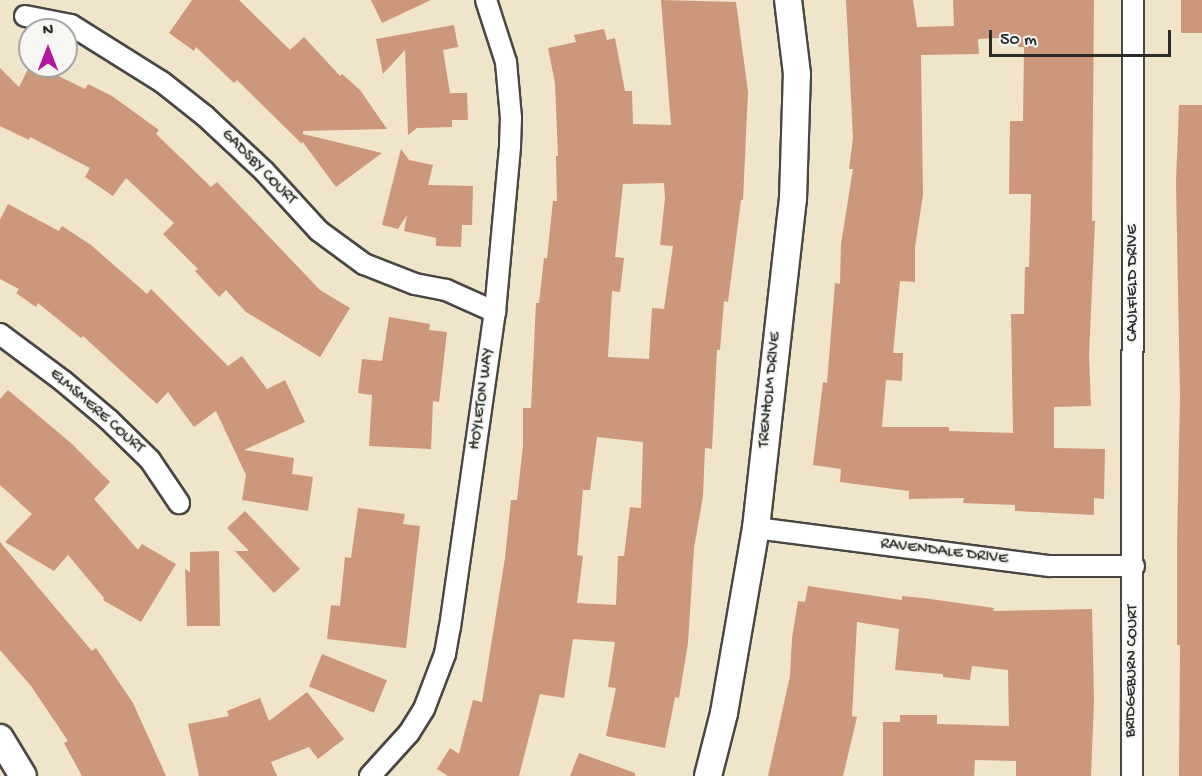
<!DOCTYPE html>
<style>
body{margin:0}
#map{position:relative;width:1202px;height:776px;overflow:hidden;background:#f0e4ca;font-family:"Gochi Hand",sans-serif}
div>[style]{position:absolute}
.building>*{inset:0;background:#cd977b;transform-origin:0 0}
.roads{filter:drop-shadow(2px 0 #494743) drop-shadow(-2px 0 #494743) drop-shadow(0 2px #494743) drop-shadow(0 -2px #494743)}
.minor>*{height:20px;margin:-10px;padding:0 10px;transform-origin:10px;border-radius:10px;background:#fff}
.tertiary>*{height:26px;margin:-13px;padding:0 13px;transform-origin:13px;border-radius:13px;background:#fff}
span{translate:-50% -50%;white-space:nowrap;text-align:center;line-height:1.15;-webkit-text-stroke:4.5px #f6f6f2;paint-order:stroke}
.street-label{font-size:16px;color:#2b2b2b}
.north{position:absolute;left:18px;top:18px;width:60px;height:60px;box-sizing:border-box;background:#f6f6f2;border:2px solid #a5a5a2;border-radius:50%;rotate:0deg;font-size:16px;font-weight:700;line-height:24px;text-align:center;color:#2b2b2b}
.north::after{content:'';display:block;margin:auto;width:21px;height:27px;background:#b5179e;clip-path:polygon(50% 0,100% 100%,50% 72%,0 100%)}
.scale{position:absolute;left:989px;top:30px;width:182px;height:27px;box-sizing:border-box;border:3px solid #2b2b2b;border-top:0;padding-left:8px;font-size:18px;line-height:21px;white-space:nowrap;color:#2b2b2b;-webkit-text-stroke:4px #f6f6f2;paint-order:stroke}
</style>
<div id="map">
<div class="building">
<div style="clip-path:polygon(192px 0,239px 0,290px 50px,304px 37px,340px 76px,342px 74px,360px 90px,387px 129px,303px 131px,303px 134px,382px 153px,336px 187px,302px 141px,302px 144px,237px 80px,234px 83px,196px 47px,194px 51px,169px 33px)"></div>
<div style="clip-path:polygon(371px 0,431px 0,382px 23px)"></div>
<div style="clip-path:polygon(evenodd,661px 0,736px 2px,748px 92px,743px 200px,741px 200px,728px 302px,724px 301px,720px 350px,717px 350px,712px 449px,705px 448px,703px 496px,694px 548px,688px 643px,679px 698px,675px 697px,665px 748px,606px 736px,616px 688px,608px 687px,615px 642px,573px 639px,564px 698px,540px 694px,519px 776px,448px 776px,437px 769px,450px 748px,459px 754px,473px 700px,482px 702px,505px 558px,511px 500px,517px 500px,523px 445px,523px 408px,531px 408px,536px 303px,539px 303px,544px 258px,547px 258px,553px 201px,557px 201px,556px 156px,558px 156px,555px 83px,548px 48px,576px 42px,574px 35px,604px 29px,607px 40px,615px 38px,625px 91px,632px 91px,633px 124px,671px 125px,661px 0,664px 183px,665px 198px,660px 245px,673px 246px,664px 309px,652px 308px,649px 359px,608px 357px,612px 291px,620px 292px,624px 258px,615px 257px,623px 184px,664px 183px,661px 0,597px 437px,643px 442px,641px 508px,630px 507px,624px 556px,618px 556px,616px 605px,577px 603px,583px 556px,577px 555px,583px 490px,590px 490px,597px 437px)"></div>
<div style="clip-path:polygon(evenodd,846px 0,913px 0,917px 27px,954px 26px,953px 0,1094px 0,1092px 221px,1095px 221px,1089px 356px,1091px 406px,1054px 407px,1054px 448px,1105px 449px,1104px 499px,1094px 498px,1094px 515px,1015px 511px,1015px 505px,963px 503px,964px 498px,909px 499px,909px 491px,840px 482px,841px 469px,813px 465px,823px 382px,827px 383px,835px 283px,840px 284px,841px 244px,853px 169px,849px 169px,853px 138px,846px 0,1019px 37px,1018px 47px,1024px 47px,1023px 121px,1010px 121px,1009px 194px,1031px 194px,1029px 267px,1025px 267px,1024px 314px,1011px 314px,1013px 433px,949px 431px,949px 427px,882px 427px,886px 380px,902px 381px,903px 353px,893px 353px,900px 281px,915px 282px,915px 247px,923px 195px,921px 55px,979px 54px,978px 39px,1019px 37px)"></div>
<div style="left:1181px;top:0;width:21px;height:33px"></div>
<div style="clip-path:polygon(454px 25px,458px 47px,443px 50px,450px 93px,467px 93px,468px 120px,452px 120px,452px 127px,417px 128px,408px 135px,405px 50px,383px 74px,376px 39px)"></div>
<div style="clip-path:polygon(30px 65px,38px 66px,85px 89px,88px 84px,112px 96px,159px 130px,156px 134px,211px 187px,217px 182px,320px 290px,350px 308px,320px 357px,246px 312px,226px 290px,219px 297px,195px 271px,198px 269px,163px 234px,174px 223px,126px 178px,113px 196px,85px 177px,90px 168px,30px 137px,29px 140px,0 126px,0 68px,19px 87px)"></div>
<div style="clip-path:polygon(1179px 105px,1202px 105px,1202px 776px,1179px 776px,1180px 645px,1177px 645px,1177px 546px,1180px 397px,1176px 182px)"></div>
<div style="clip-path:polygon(401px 149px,409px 160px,433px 165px,428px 185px,473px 186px,472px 225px,462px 225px,461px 247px,436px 246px,436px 238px,404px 231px,407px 215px,398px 229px,382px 225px)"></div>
<div style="clip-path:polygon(8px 204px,59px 231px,62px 226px,91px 245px,147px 294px,151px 289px,228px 366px,242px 356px,267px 389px,285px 380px,305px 422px,244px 450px,294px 458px,292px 474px,313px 477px,308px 511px,242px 500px,246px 475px,216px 411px,194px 427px,168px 392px,157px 404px,83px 336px,81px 338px,38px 303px,36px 307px,16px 293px,19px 289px,0 279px,0 220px)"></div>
<div style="clip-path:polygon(389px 317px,430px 324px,429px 330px,447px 332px,439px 402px,433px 401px,431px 449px,369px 446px,372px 395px,358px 393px,362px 359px,382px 361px)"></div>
<div style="clip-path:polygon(8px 390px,72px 444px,110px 482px,94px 499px,138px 550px,142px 544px,176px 564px,141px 622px,103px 600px,104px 598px,68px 555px,54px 571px,5px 542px,32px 514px,0 485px,0 399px)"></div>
<div style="clip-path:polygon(358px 508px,405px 514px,403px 524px,420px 526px,406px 648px,327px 639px,331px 605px,340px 606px,345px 557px,351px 558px)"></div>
<div style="clip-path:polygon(245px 511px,300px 569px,274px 593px,235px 551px,249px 551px,227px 528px)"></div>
<div style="clip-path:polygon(0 542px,92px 651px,96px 648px,133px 703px,166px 776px,82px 776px,64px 743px,68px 741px,31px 686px,0 650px)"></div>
<div style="clip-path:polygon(219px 551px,220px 626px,187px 626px,185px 569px,190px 572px,190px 552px)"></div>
<div style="clip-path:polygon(808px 586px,902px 600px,902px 596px,923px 598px,994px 608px,993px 611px,1092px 609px,1094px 701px,1091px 776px,1016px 776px,1016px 761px,975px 760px,974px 776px,883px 776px,883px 722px,900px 722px,900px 715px,937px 715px,937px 724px,1009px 726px,1008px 670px,972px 666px,970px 680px,943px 677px,943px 674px,895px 670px,899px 629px,857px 622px,852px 716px,857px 717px,843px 776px,768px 776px,790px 676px,792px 638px,798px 601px,805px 602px)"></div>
<div style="left:322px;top:654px;width:70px;height:35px;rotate:22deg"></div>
<div style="clip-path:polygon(307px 692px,344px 739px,318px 759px,309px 747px,271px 762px,277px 776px,199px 776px,188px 724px,229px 716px,227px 711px,260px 698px,269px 721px)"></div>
<div style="clip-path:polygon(579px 753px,635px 773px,635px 776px,570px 776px)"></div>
</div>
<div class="roads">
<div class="minor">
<div style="left:25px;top:16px;width:47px;rotate:11.1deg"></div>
<div style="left:71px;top:25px;width:107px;rotate:32.1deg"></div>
<div style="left:162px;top:82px;width:55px;rotate:38.3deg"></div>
<div style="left:205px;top:116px;width:81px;rotate:43deg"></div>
<div style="left:264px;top:171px;width:81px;rotate:47.5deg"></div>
<div style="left:319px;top:231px;width:56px;rotate:36.3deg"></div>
<div style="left:364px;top:264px;width:55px;rotate:21.4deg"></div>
<div style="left:415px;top:284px;width:32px;rotate:11deg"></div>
<div style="left:446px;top:290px;width:54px;rotate:24.2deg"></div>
<div style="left:0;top:334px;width:79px;rotate:36.7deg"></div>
<div style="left:63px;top:381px;width:59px;rotate:40.2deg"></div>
<div style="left:108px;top:419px;width:59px;rotate:44.3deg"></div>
<div style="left:150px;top:460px;width:52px;rotate:56deg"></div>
<div style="left:756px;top:528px;width:296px;rotate:7.4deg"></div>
<div style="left:1050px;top:566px;width:84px"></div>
<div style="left:370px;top:776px;width:58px;rotate:-47.8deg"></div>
<div style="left:409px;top:733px;width:28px;rotate:-58deg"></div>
<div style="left:424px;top:709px;width:59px;rotate:-69.1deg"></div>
<div style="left:445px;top:654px;width:27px;rotate:-80deg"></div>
<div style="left:450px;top:627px;width:318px;rotate:-81.9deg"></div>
<div style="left:495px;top:312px;width:167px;rotate:-84.8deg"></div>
<div style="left:510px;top:146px;width:28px;rotate:-88deg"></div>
<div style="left:511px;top:118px;width:56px;rotate:-95.1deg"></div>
<div style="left:506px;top:62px;width:65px;rotate:-107.9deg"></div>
<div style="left:1132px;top:776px;width:776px;rotate:-89.93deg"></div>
</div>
<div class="tertiary">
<div style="left:0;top:738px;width:44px;rotate:58.8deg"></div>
<div style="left:708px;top:776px;width:65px;rotate:-75.7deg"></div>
<div style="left:724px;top:713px;width:188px;rotate:-80.2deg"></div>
<div style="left:756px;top:528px;width:331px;rotate:-83.6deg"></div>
<div style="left:793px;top:199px;width:125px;rotate:-88.2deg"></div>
<div style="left:797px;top:74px;width:75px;rotate:-96.9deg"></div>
</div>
</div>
<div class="street-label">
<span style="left:258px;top:168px;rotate:45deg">GADSBY COURT</span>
<span style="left:1134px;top:283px;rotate:-90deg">CAULFIELD DRIVE</span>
<span style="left:771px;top:390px;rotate:-84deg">TRENHOLM DRIVE</span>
<span style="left:483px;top:399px;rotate:-82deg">HOYLETON WAY</span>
<span style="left:96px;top:412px;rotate:41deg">ELMSMERE COURT</span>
<span style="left:944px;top:553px;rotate:7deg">RAVENDALE DRIVE</span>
<span style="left:1133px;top:671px;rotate:-89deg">BRIDGEBURN COURT</span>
</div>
<div class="north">N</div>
<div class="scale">50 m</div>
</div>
